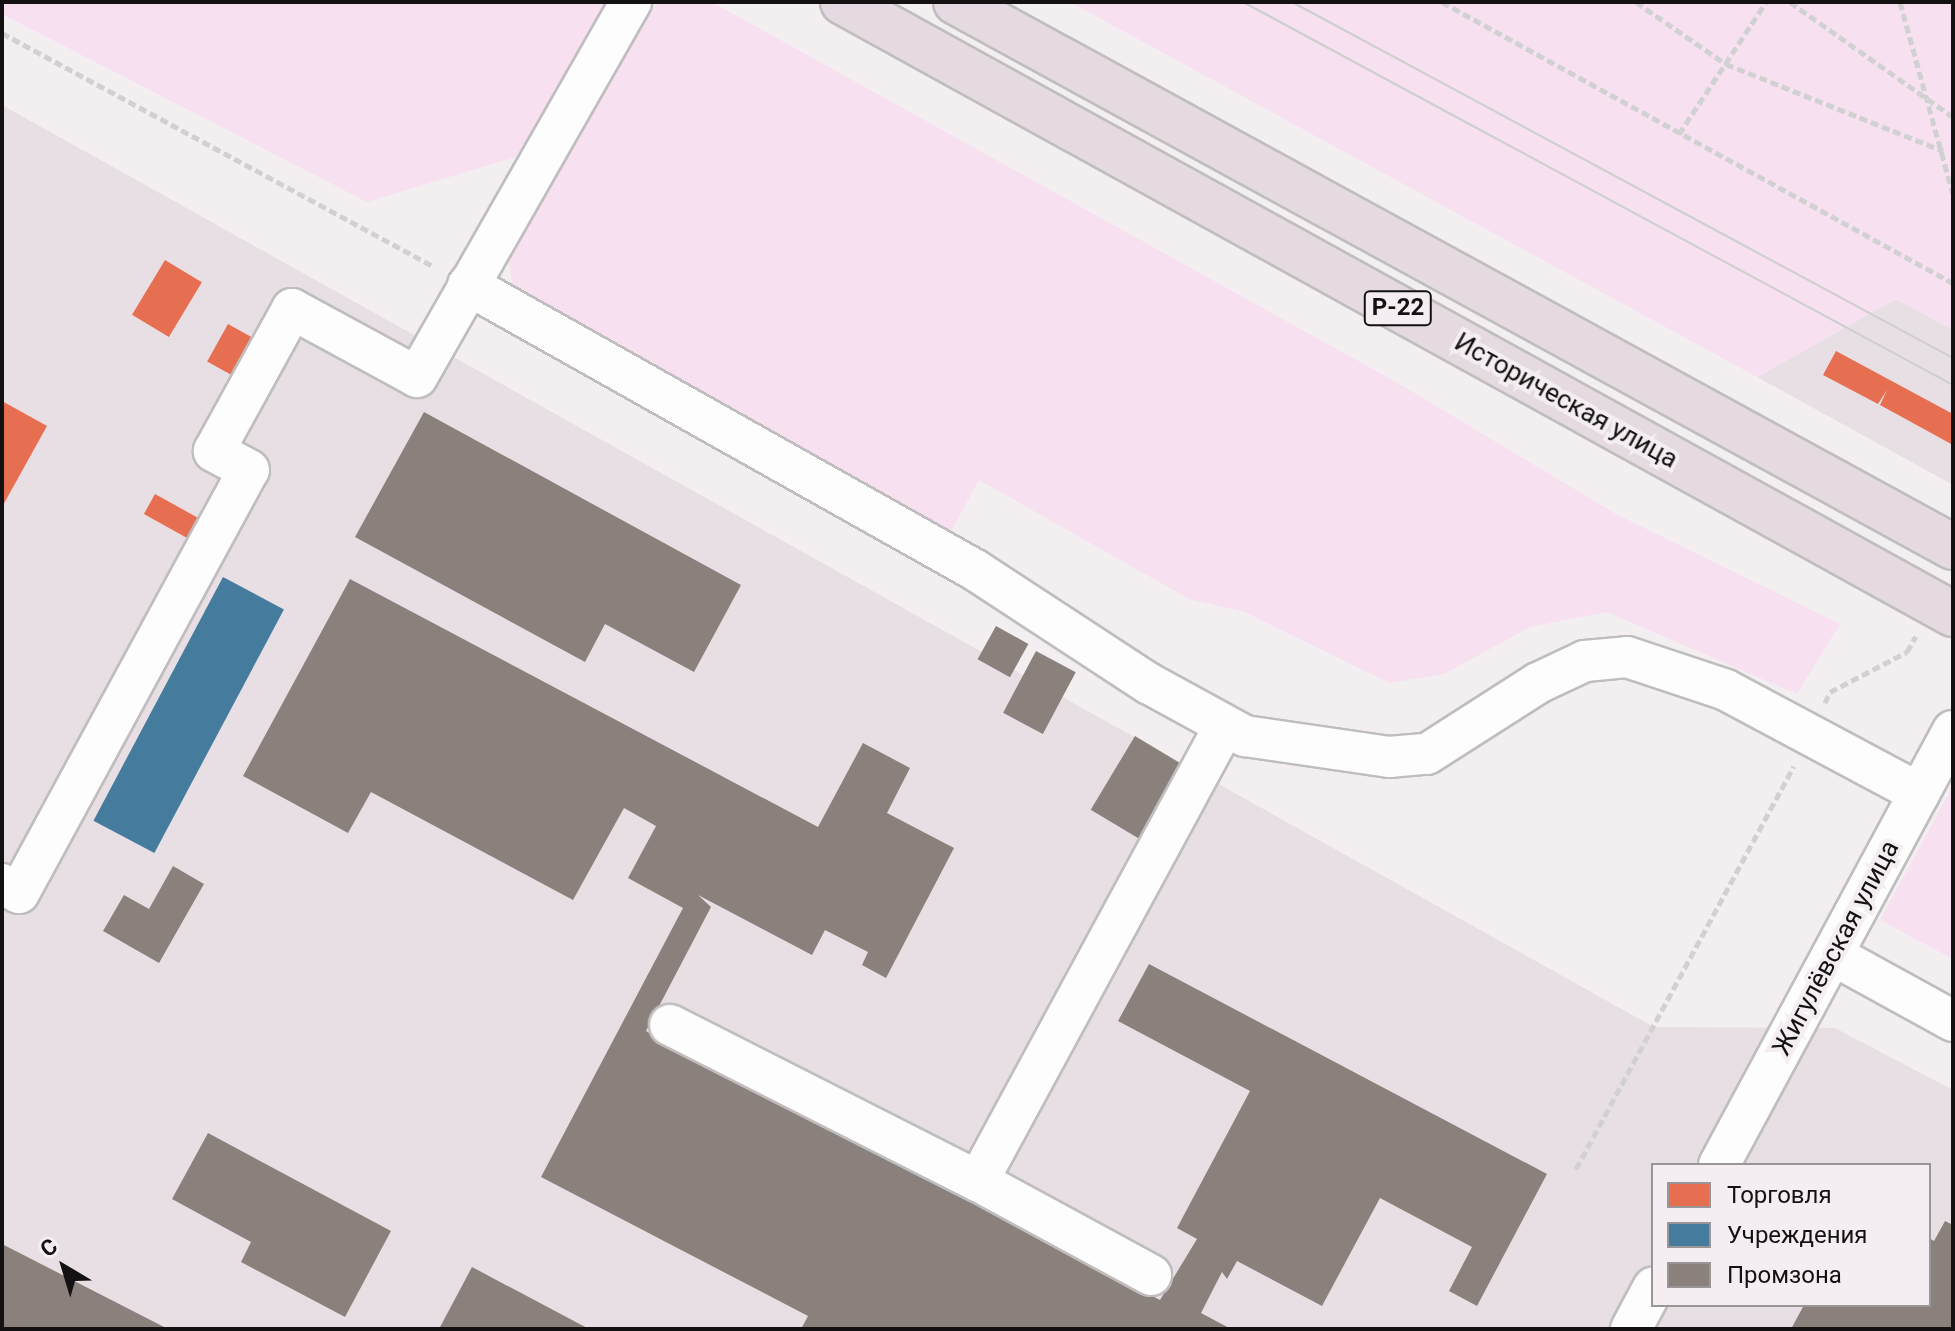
<!DOCTYPE html>
<meta charset="utf-8">
<style>
body{margin:0}
#map{position:relative;width:1955px;height:1331px;overflow:hidden;background:#f3eff1;font-family:Roboto,sans-serif}
div>[style]{position:absolute}
.built>*{inset:0;background:#e8dfe5}
.green>*{inset:0;background:#f7e0f0}
.shops>*{inset:0;background:#e76f51;transform-origin:0 0}
.public>*{inset:0;background:#457b9d;transform-origin:0 0}
.industry>*{inset:0;background:#8a817c;transform-origin:0 0}
.path>*{height:5px;margin-top:-2.5px;transform-origin:0;background:repeating-linear-gradient(90deg,#d1d1d1 0 8px,transparent 0 12px)}
.roads{filter:drop-shadow(2px 0 #bfbdbe) drop-shadow(-2px 0 #bfbdbe) drop-shadow(0 2px #bfbdbe) drop-shadow(0 -2px #bfbdbe)}
.minor>*{height:40px;margin:-20px;padding:0 20px;transform-origin:20px;border-radius:20px;background:#fdfdfd}
.highway>*{height:44px;margin:-22px;padding:0 22px;transform-origin:22px;border-radius:22px;background:#e5dae2}
.tram>*{height:2px;margin:-1px;padding:0 1px;transform-origin:1px;border-radius:1px;background:#cecece}
span{translate:-50% -50%;white-space:nowrap;text-align:center;line-height:1.15;-webkit-text-stroke:8px #f4eef2;paint-order:stroke}
.shield-label span{padding:2px 6px;background:#f4eef2;border:2px solid;border-radius:6px;-webkit-text-stroke-width:0}
.shield-label{font-size:24px;color:#131112;font-weight:700}
.street-label{font-size:26px;color:#131112}
.frame{position:absolute;inset:0;border:4px solid #131112;pointer-events:none}
.legend{position:absolute;left:1651px;top:1163px;width:280px;height:144px;box-sizing:border-box;background:#f4eef2;border:2px solid #9a9698;margin:0;padding:10px 14px;list-style:none;font-size:24px;color:#131112}
.legend li{display:flex;align-items:center;gap:16px;height:40px}
.legend b{width:40px;border:2px solid #9a9698}
.north{position:absolute;left:24px;top:1227px;width:80px;height:80px;-webkit-text-stroke:6px #f4eef2;paint-order:stroke;rotate:322deg;font-size:22px;font-weight:700;line-height:32px;text-align:center;color:#131112}
.north::after{content:'';display:block;margin:auto;width:28px;height:36px;background:#131112;clip-path:polygon(50% 0,100% 100%,50% 72%,0 100%)}
</style>
<div id="map">
<div class="built">
<div style="clip-path:polygon(evenodd,2px 105px,1654px 1027px,1835px 1028px,1953px 1090px,1953px 1329px,2px 1329px,2px 105px,1653px 1165px,1929px 1165px,1929px 1305px,1653px 1305px,1653px 1165px)"></div>
<div style="clip-path:polygon(1896px 299px,1953px 330px,1953px 485px,1757px 377px)"></div>
</div>
<div class="green">
<div style="clip-path:polygon(2px 2px,607px 2px,516px 157px,367px 202px,2px 14px)"></div>
<div style="clip-path:polygon(657px 2px,712px 2px,1398px 383px,1616px 514px,1840px 624px,1797px 694px,1607px 612px,1530px 627px,1444px 674px,1389px 683px,1245px 612px,1189px 599px,979px 480px,949px 535px,514px 293px,507px 253px)"></div>
<div style="clip-path:polygon(1070px 2px,1953px 2px,1953px 330px,1896px 299px,1757px 377px)"></div>
<div style="clip-path:polygon(1953px 786px,1953px 959px,1880px 920px)"></div>
</div>
<div class="shops">
<div style="left:165px;top:260px;width:43px;height:64px;rotate:31deg"></div>
<div style="left:228px;top:324px;width:35px;height:43px;rotate:29deg"></div>
<div style="clip-path:polygon(1836px 351px,1953px 414px,1953px 445px,1880px 405px,1887px 390px,1878px 404px,1823px 375px)"></div>
<div style="clip-path:polygon(2px 401px,47px 426px,2px 507px)"></div>
<div style="left:155px;top:494px;width:52px;height:23px;rotate:29deg"></div>
</div>
<div class="public">
<div style="left:223px;top:577px;width:69px;height:276px;rotate:28deg"></div>
</div>
<div class="industry">
<div style="clip-path:polygon(424px 412px,741px 585px,694px 672px,605px 624px,585px 662px,355px 537px)"></div>
<div style="clip-path:polygon(350px 579px,818px 827px,863px 743px,910px 768px,887px 813px,954px 848px,886px 978px,862px 965px,868px 952px,825px 930px,812px 955px,698px 895px,711px 907px,646px 1031px,1160px 1300px,1197px 1239px,1177px 1228px,1250px 1091px,1118px 1021px,1149px 964px,1547px 1174px,1477px 1306px,1449px 1291px,1472px 1247px,1380px 1198px,1322px 1306px,1237px 1261px,1227px 1279px,1222px 1272px,1201px 1313px,1231px 1329px,801px 1329px,808px 1316px,541px 1177px,683px 908px,628px 878px,656px 826px,624px 808px,573px 900px,371px 792px,348px 833px,243px 776px)"></div>
<div style="left:996px;top:626px;width:37px;height:38px;rotate:29deg"></div>
<div style="left:1036px;top:651px;width:45px;height:70px;rotate:28deg"></div>
<div style="left:1135px;top:736px;width:58px;height:86px;rotate:31deg"></div>
<div style="clip-path:polygon(173px 866px,204px 884px,159px 963px,103px 931px,124px 895px,149px 909px)"></div>
<div style="clip-path:polygon(208px 1133px,391px 1231px,345px 1317px,241px 1262px,251px 1242px,172px 1199px)"></div>
<div style="clip-path:polygon(1945px 1221px,1953px 1225px,1953px 1329px,1791px 1329px,1804px 1305px,1929px 1305px,1929px 1238px,1934px 1241px)"></div>
<div style="clip-path:polygon(2px 1244px,168px 1329px,2px 1329px)"></div>
<div style="clip-path:polygon(472px 1267px,589px 1329px,439px 1329px)"></div>
</div>
<div class="path">
<div style="left:1442px;top:2px;width:583px;rotate:28.81deg"></div>
<div style="left:1636px;top:2px;width:109px;rotate:34.6deg"></div>
<div style="left:1726px;top:64px;width:234px;rotate:21.8deg"></div>
<div style="left:1790px;top:2px;width:199px;rotate:35.2deg"></div>
<div style="left:1900px;top:2px;width:199px;rotate:74.6deg"></div>
<div style="left:2px;top:33px;width:492px;rotate:28.4deg"></div>
<div style="left:1679px;top:134px;width:158px;rotate:-56.6deg"></div>
<div style="left:1825px;top:703px;width:12px;rotate:-66deg"></div>
<div style="left:1830px;top:692px;width:87px;rotate:-27.5deg"></div>
<div style="left:1907px;top:652px;width:18px;rotate:-61deg"></div>
<div style="left:1576px;top:1169px;width:458px;rotate:-61.6deg"></div>
</div>
<div class="roads">
<div class="minor">
<div style="left:468px;top:285px;width:582px;rotate:29.34deg"></div>
<div style="left:975px;top:570px;width:207px;rotate:33.2deg"></div>
<div style="left:1148px;top:683px;width:111px;rotate:28.7deg"></div>
<div style="left:1245px;top:736px;width:146px;rotate:8.3deg"></div>
<div style="left:1389px;top:757px;width:38px;rotate:-5deg"></div>
<div style="left:1427px;top:754px;width:132px;rotate:-32.6deg"></div>
<div style="left:1538px;top:683px;width:52px;rotate:-25.1deg"></div>
<div style="left:1585px;top:661px;width:42px;rotate:-5.4deg"></div>
<div style="left:1627px;top:657px;width:104px;rotate:18.4deg"></div>
<div style="left:1726px;top:690px;width:219px;rotate:28.1deg"></div>
<div style="left:2px;top:884px;width:19px;rotate:28deg"></div>
<div style="left:19px;top:893px;width:481px;rotate:-61.5deg"></div>
<div style="left:249px;top:470px;width:40px;rotate:-152deg"></div>
<div style="left:214px;top:451px;width:162px;rotate:-61.2deg"></div>
<div style="left:292px;top:309px;width:142px;rotate:28.5deg"></div>
<div style="left:417px;top:377px;width:432px;rotate:-60.3deg"></div>
<div style="left:1833px;top:955px;width:137px;rotate:28.8deg"></div>
<div style="left:670px;top:1025px;width:345px;rotate:26.9deg"></div>
<div style="left:978px;top:1181px;width:516px;rotate:-61.55deg"></div>
<div style="left:1719px;top:1165px;width:493px;rotate:-61.7deg"></div>
<div style="left:978px;top:1181px;width:197px;rotate:28.5deg"></div>
<div style="left:1631px;top:1329px;width:47px;rotate:-61.8deg"></div>
</div>
<div class="highway">
<div style="left:843px;top:2px;width:1268px;rotate:28.87deg"></div>
<div style="left:956px;top:2px;width:1136px;rotate:28.66deg"></div>
</div>
</div>
<div class="tram">
<div style="left:1243px;top:2px;width:807px;rotate:28.34deg"></div>
<div style="left:1292px;top:2px;width:751px;rotate:28.31deg"></div>
</div>
<div class="shield-label">
<span style="left:1398px;top:308px">Р-22</span>
</div>
<div class="street-label">
<span style="left:1566px;top:401px;rotate:29deg">Историческая улица</span>
<span style="left:1836px;top:948px;rotate:-62deg">Жигулёвская улица</span>
</div>
<div class="frame"></div>
<ul class="legend">
<li><b style="height:22px;background:#e76f51"></b>Торговля</li>
<li><b style="height:22px;background:#457b9d"></b>Учреждения</li>
<li><b style="height:22px;background:#8a817c"></b>Промзона</li>
</ul>
<div class="north">С</div>
</div>
